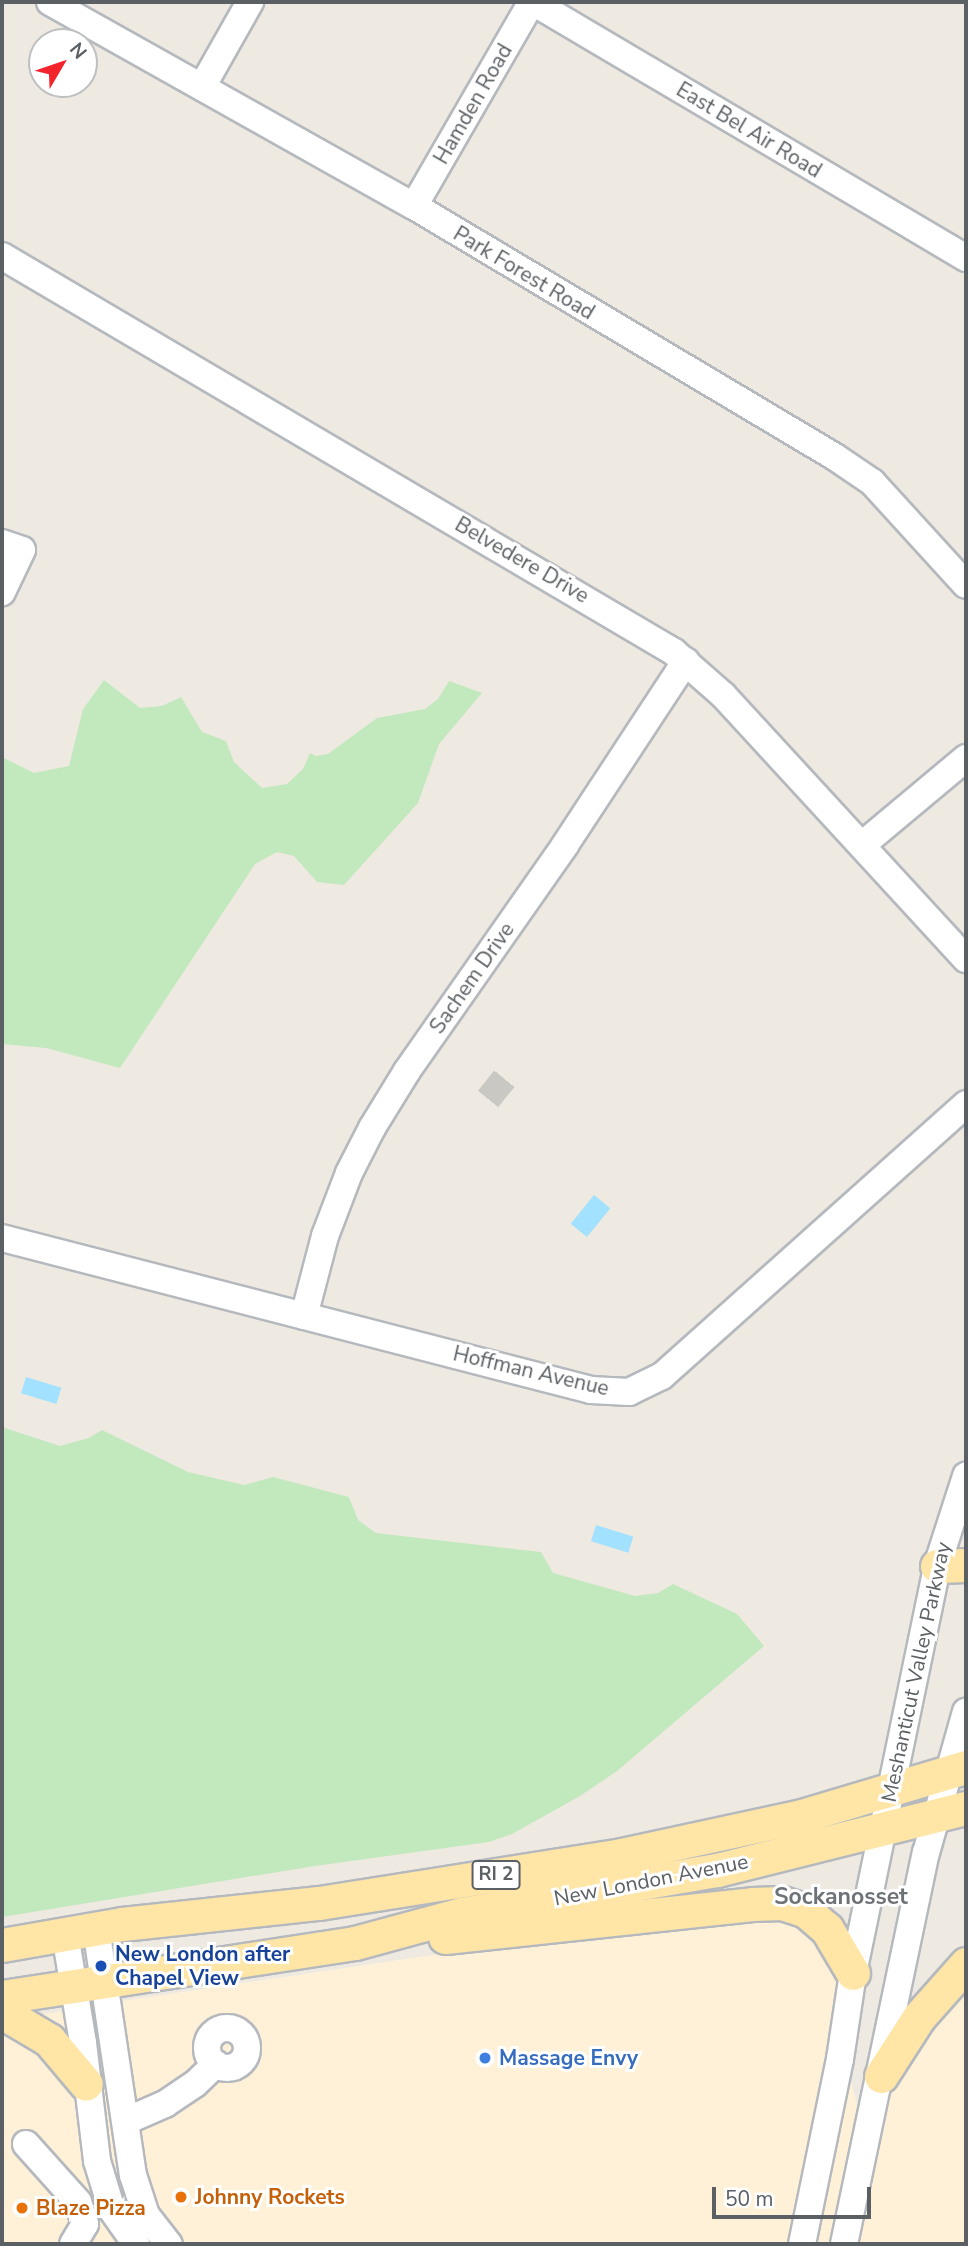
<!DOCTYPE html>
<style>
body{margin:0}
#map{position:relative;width:968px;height:2246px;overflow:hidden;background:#eeeae2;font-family:"Nunito Sans",sans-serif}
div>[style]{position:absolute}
.commercial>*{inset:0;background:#fff1d7}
.green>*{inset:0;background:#c2e8bd}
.water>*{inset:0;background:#a2e1ff;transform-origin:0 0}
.minor-tunnel>*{height:26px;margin-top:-13px;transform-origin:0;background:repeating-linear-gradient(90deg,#c9c8c2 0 26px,transparent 0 39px)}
.roads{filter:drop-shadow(2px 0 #b5b9be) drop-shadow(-2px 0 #b5b9be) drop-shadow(0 2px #b5b9be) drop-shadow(0 -2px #b5b9be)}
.minor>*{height:26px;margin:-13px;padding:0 13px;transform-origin:13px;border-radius:13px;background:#fff}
.minor>.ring{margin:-13px;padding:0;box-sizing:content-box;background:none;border:26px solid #fff;border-radius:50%}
.major>*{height:33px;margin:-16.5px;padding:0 16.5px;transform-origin:16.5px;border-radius:16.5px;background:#ffe6a7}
.dots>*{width:19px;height:19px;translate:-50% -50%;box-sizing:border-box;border:4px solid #fff;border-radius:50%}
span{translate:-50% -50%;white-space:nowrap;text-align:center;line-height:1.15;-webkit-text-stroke:6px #fff;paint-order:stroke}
.shield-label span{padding:2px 5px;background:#fff;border:2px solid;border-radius:5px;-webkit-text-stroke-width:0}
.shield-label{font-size:19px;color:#5b6064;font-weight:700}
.street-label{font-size:21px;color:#5b6064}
.transit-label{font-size:21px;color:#164399;font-weight:700}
.left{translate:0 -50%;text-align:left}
.shop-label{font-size:21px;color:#366cbe;font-weight:700}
.food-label{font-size:21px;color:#c56008;font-weight:700}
.neighbourhood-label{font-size:23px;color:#6c7276;font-weight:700}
.frame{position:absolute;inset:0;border:4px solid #5b6064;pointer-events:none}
.north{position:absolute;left:28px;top:28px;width:70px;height:70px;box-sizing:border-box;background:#fff;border:2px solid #bdbfc1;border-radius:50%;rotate:51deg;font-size:19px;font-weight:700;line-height:28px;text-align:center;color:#5b6064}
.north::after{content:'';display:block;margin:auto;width:24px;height:32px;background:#f3242c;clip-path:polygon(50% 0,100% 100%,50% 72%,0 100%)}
.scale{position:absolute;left:712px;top:2187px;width:159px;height:32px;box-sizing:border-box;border:4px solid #5b6064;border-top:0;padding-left:9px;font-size:21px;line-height:24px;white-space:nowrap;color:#5b6064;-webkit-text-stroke:5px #fff;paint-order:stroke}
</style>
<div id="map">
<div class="commercial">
<div style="clip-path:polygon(772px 1897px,829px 1930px,852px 2026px,851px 2083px,858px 2107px,864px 2117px,966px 1966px,966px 2244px,2px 2244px,2px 2022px,95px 2005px,540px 1939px)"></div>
</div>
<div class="green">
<div style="clip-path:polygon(104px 680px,140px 708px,162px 706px,181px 697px,202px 732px,226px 741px,234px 762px,262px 788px,287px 784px,303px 769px,310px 753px,316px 756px,328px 754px,377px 718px,425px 709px,438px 699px,449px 681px,482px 693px,439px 744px,418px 803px,344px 885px,317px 882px,294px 856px,277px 852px,255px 864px,120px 1068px,46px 1048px,2px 1044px,2px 757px,34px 773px,69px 766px,83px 709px)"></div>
<div style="clip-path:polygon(2px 1427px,60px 1446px,89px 1438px,102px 1430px,188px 1472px,244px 1485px,273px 1477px,349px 1497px,358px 1520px,376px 1533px,541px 1552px,553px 1573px,635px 1596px,658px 1593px,673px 1584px,737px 1614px,764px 1646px,617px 1771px,580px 1796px,512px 1834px,489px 1842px,315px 1866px,2px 1917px)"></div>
</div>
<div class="water">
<div style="left:594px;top:1195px;width:21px;height:37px;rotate:39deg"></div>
<div style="left:26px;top:1377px;width:37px;height:17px;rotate:17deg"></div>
<div style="left:596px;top:1525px;width:39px;height:17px;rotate:17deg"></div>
</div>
<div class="minor-tunnel">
<div style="left:488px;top:1099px;width:28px;rotate:-51deg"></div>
</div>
<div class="roads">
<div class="minor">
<div style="left:50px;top:2px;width:417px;rotate:29.3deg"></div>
<div style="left:414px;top:206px;width:490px;rotate:30.8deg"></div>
<div style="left:835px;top:457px;width:45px;rotate:34deg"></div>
<div style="left:872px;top:482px;width:139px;rotate:47.6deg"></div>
<div style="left:533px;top:2px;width:503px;rotate:30.59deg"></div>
<div style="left:202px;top:87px;width:98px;rotate:-60.5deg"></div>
<div style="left:414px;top:206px;width:236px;rotate:-60deg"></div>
<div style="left:2px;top:256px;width:780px;rotate:30.51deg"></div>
<div style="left:674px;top:652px;width:65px;rotate:41.3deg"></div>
<div style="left:723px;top:695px;width:359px;rotate:47.4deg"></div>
<div style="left:2px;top:543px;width:21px;rotate:19deg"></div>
<div style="left:22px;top:550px;width:47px;rotate:115.5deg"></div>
<div style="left:862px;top:845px;width:136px;rotate:-39.9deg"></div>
<div style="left:2px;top:1238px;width:608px;rotate:14.47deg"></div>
<div style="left:591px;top:1390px;width:38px;rotate:3deg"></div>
<div style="left:629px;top:1392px;width:37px;rotate:-26deg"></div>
<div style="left:662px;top:1376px;width:408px;rotate:-41.8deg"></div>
<div style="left:304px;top:1316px;width:83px;rotate:-75.3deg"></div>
<div style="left:325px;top:1236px;width:67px;rotate:-69.1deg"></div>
<div style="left:349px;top:1173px;width:51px;rotate:-62.9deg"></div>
<div style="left:372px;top:1128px;width:67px;rotate:-58.4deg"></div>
<div style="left:407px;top:1071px;width:276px;rotate:-55deg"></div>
<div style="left:565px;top:845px;width:220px;rotate:-56.7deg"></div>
<div style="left:96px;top:1928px;width:250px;rotate:81.5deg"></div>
<div style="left:133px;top:2175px;width:42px;rotate:72deg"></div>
<div style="left:146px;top:2215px;width:37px;rotate:52deg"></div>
<div style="left:65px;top:1934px;width:110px;rotate:80.6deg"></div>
<div style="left:83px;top:2043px;width:119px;rotate:83.2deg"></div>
<div style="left:97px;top:2161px;width:51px;rotate:73deg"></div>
<div style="left:112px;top:2210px;width:42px;rotate:54.8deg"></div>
<div class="ring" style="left:207px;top:2028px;width:14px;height:14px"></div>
<div style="left:126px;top:2121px;width:43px;rotate:-23.6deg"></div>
<div style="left:165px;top:2104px;width:36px;rotate:-34deg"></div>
<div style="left:195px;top:2084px;width:29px;rotate:-44deg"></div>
<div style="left:26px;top:2144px;width:78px;rotate:48.1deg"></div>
<div style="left:78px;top:2202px;width:23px;rotate:72deg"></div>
<div style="left:85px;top:2224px;width:23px;rotate:121deg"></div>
<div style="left:802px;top:2244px;width:189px;rotate:-78.4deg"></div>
<div style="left:840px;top:2059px;width:87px;rotate:-81.4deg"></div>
<div style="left:853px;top:1973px;width:416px;rotate:-78.3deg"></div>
<div style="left:937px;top:1566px;width:95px;rotate:-72.1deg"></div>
<div style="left:844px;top:2244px;width:400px;rotate:-78.2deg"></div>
<div style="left:926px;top:1853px;width:147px;rotate:-74.2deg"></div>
</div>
<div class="major">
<div style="left:937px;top:1566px;width:29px;rotate:-2deg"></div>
<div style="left:445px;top:1937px;width:309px;rotate:-6.1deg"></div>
<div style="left:752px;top:1904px;width:30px;rotate:-2deg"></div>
<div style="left:782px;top:1903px;width:25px;rotate:18deg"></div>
<div style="left:806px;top:1911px;width:28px;rotate:41deg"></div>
<div style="left:827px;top:1929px;width:51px;rotate:59.4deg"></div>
<div style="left:2px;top:1945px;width:122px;rotate:-9.9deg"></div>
<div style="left:122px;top:1924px;width:198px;rotate:-6.1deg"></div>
<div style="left:319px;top:1903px;width:307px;rotate:-9deg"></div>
<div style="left:622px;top:1855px;width:180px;rotate:-12.2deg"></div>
<div style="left:798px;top:1817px;width:175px;rotate:-16.6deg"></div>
<div style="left:2px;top:1997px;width:357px;rotate:-8.7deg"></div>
<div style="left:355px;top:1943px;width:111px;rotate:-15.2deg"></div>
<div style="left:462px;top:1914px;width:259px;rotate:-9.8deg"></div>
<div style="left:717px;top:1870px;width:257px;rotate:-14deg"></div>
<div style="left:2px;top:2012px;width:55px;rotate:30.8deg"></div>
<div style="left:49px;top:2040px;width:57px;rotate:49.9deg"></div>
<div style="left:881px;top:2076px;width:70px;rotate:-57.2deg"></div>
<div style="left:919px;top:2017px;width:71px;rotate:-48.4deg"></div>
</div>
</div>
<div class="dots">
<div style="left:101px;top:1966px;background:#1a4fb4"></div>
<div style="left:485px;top:2058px;background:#3f7fe0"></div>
<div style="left:181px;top:2197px;background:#e8710a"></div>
<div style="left:22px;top:2208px;background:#e8710a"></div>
</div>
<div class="shield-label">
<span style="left:496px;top:1875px">RI 2</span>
</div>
<div class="street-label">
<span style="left:473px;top:104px;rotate:-60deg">Hamden Road</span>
<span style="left:749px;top:130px;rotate:31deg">East Bel Air Road</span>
<span style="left:524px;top:273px;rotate:31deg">Park Forest Road</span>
<span style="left:522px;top:560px;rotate:30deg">Belvedere Drive</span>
<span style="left:472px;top:978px;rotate:-55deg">Sachem Drive</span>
<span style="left:531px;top:1371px;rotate:13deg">Hoffman Avenue</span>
<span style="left:916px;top:1672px;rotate:-78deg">Meshanticut Valley Parkway</span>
<span style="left:651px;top:1880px;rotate:-11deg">New London Avenue</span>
</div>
<div class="transit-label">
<span class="left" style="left:115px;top:1966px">New London after<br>Chapel View</span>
</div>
<div class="shop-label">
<span class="left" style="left:499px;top:2058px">Massage Envy</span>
</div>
<div class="food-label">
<span class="left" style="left:195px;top:2197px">Johnny Rockets</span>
<span class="left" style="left:36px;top:2208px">Blaze Pizza</span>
</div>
<div class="neighbourhood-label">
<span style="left:841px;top:1897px">Sockanosset</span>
</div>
<div class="frame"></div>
<div class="north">N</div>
<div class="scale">50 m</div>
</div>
